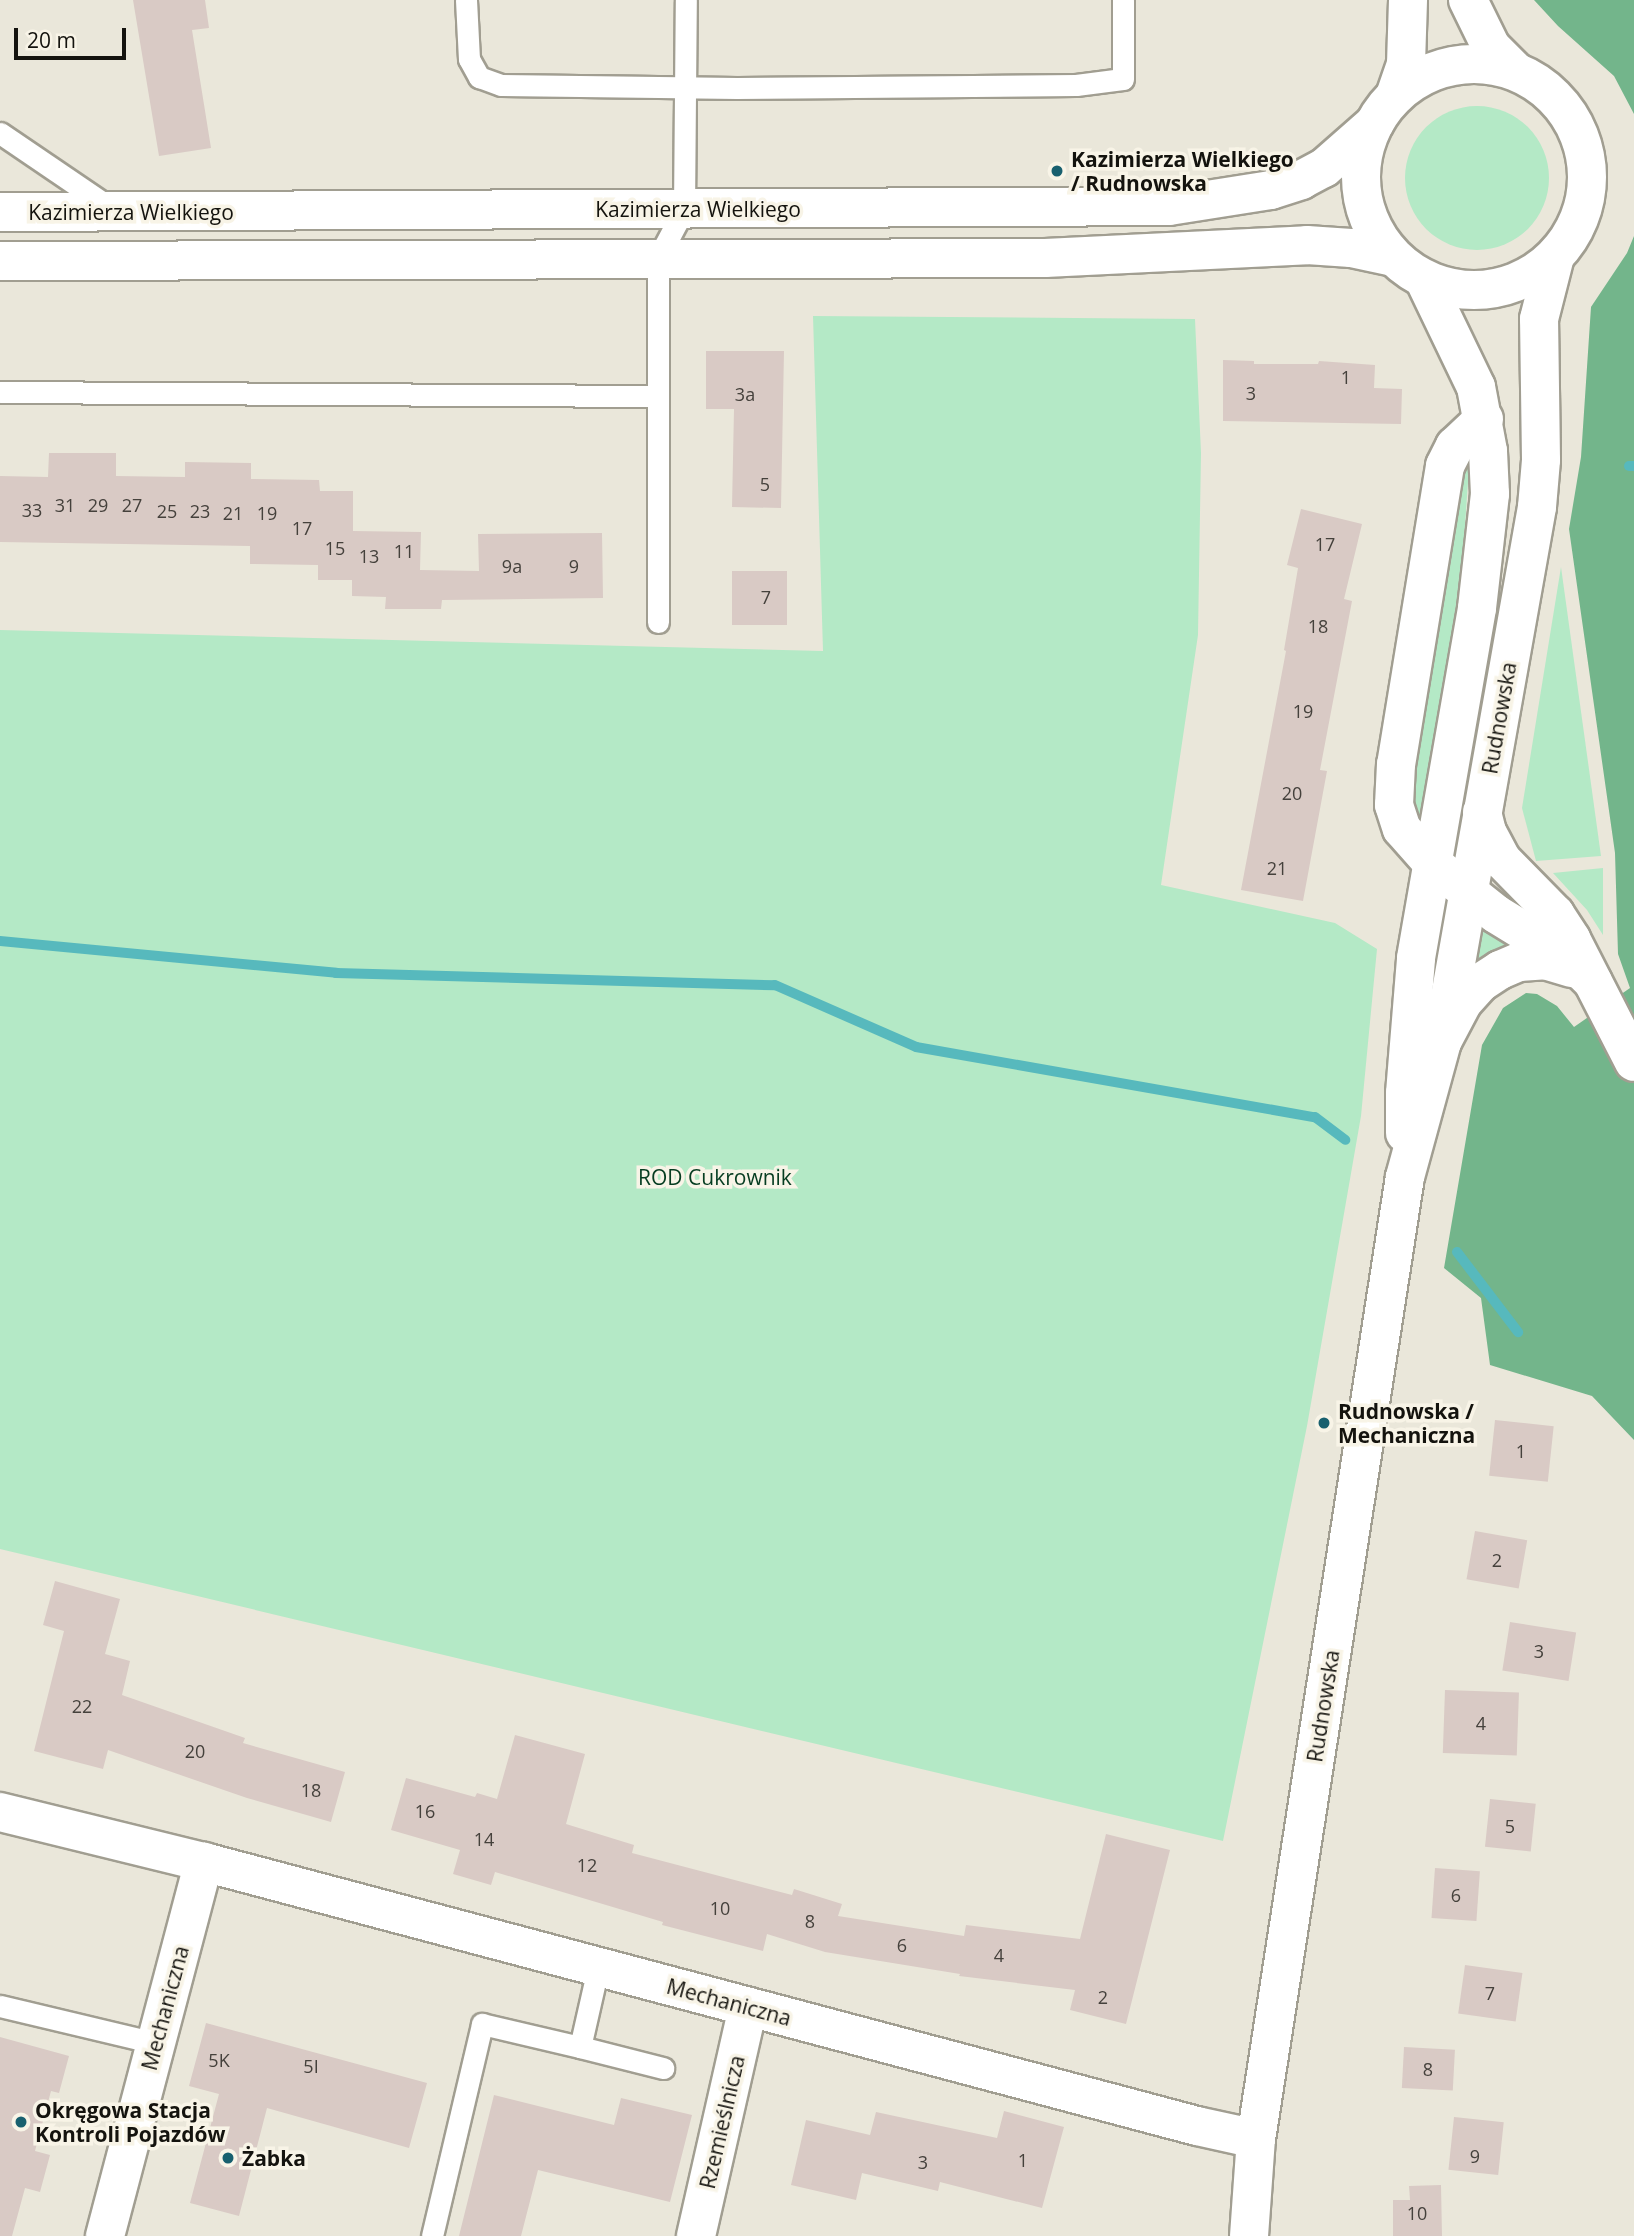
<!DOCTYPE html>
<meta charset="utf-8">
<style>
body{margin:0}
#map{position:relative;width:1634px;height:2236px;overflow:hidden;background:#eae7da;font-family:"Open Sans",sans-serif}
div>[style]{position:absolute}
.green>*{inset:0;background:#b4e9c6}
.round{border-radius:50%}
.forest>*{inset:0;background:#73b58b}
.stream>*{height:10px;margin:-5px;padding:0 5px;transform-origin:5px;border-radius:5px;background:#57b9bd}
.building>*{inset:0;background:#d9cac5;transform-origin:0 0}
.roads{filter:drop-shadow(2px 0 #a19e91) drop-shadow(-2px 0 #a19e91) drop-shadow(0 2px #a19e91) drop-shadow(0 -2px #a19e91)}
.lane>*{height:21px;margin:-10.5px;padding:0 10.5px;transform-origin:10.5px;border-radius:10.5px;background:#fff}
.street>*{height:38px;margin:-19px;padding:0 19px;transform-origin:19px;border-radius:19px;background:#fff}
.secondary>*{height:38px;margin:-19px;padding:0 19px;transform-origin:19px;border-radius:19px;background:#fff}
.secondary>.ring{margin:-19px;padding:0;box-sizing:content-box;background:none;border:38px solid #fff;border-radius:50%}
.dots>*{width:19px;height:19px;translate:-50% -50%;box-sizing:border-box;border:4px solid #f8f4e7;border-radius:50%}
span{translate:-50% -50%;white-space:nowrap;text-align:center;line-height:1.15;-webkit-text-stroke:7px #f8f4e7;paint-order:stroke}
.number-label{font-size:18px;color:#45413c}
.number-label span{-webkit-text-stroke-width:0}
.poi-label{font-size:21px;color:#14130e;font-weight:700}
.left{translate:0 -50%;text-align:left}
.street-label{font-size:21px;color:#14130e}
.park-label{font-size:21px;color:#063d21}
.scale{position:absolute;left:14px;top:28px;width:112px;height:32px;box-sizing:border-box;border:4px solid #14130e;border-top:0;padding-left:9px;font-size:21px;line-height:24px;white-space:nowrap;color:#14130e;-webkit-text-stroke:5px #f8f4e7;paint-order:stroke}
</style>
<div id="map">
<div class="green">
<div class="round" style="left:1405px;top:106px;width:144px;height:144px"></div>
<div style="clip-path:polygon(813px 316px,1195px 319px,1201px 453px,1198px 635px,1161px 885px,1335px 923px,1377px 949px,1361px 1116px,1307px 1426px,1223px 1841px,0 1549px,0 630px,823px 651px)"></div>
<div style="clip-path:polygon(1466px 462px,1469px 467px,1463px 556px,1448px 679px,1422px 834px,1408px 813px,1453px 502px)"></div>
<div style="clip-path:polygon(1561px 567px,1601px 856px,1536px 861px,1522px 808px)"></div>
<div style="clip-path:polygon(1603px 868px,1603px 935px,1587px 910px,1553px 873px)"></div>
<div style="clip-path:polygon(1475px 916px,1509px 945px,1474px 965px)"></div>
</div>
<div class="forest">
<div style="clip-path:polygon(1534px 0,1634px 0,1634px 114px,1614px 76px,1558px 26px)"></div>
<div style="clip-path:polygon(1634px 236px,1634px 1440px,1592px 1396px,1490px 1365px,1481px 1298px,1444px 1268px,1482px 1045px,1503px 1008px,1526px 993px,1537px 994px,1557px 1006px,1574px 1027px,1630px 988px,1618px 954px,1615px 853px,1569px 529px,1581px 457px,1591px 307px,1627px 253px)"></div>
</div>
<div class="stream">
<div style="left:1629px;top:466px;width:5px"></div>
<div style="left:0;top:941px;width:338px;rotate:5.4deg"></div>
<div style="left:336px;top:973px;width:439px;rotate:1.6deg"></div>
<div style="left:775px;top:985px;width:154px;rotate:23.7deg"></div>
<div style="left:916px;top:1047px;width:405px;rotate:10deg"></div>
<div style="left:1315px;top:1117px;width:38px;rotate:37deg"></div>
<div style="left:1457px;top:1252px;width:101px;rotate:52.7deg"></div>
</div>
<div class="building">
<div style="clip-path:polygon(133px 0,205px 0,209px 28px,192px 30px,211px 148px,159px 156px)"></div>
<div style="clip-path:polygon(706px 351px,784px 351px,781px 508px,732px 507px,734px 409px,706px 409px)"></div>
<div style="clip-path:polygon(1223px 360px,1254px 361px,1254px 364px,1318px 364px,1319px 361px,1375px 365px,1374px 388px,1402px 389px,1401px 424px,1223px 421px)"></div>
<div style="clip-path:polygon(49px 453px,116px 453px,116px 476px,185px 477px,185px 462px,251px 463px,251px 479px,319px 480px,320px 491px,353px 491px,353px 531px,421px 532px,420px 570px,479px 571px,478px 534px,602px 533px,603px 598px,442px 600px,441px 609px,385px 609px,386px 597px,352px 596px,352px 580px,318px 580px,318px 565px,250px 564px,250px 546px,0 542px,0 476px,48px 477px)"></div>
<div style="clip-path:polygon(1301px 509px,1362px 524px,1344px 599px,1352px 601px,1320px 770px,1327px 771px,1303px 901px,1241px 890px,1286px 651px,1284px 650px,1298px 568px,1287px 565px)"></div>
<div style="left:732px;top:571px;width:55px;height:54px"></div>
<div style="left:1495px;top:1420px;width:59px;height:56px;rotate:6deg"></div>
<div style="left:1475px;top:1531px;width:53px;height:49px;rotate:10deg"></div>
<div style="clip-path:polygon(55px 1581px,120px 1599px,105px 1654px,130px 1661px,122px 1695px,245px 1738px,243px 1743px,345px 1772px,331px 1822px,247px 1798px,108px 1750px,103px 1769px,34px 1751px,64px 1631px,43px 1625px)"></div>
<div style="left:1510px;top:1622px;width:67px;height:49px;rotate:9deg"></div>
<div style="left:1445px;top:1690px;width:74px;height:63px;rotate:2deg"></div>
<div style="clip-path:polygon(515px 1735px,585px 1754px,566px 1824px,634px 1845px,632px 1853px,792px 1895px,794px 1889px,842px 1904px,838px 1916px,964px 1936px,966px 1925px,1080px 1939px,1106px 1834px,1170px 1850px,1126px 2024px,1070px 2010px,1075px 1990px,959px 1976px,960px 1974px,825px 1952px,767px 1934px,763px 1951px,662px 1925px,663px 1922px,495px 1872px,491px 1885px,453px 1874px,460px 1850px,391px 1830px,406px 1778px,475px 1797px,477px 1793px,497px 1799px)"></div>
<div style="left:1490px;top:1799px;width:46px;height:48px;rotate:6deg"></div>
<div style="left:1435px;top:1868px;width:45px;height:50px;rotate:4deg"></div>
<div style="left:1465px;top:1965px;width:58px;height:49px;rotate:8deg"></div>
<div style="clip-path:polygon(206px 2023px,427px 2083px,409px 2148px,267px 2108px,239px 2216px,190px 2203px,219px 2094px,189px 2086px)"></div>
<div style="clip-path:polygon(0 2037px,69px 2056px,59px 2093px,51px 2091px,35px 2151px,50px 2155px,40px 2192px,25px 2188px,12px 2236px,0 2236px)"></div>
<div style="left:1404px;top:2047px;width:51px;height:41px;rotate:3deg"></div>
<div style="clip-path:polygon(494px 2095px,614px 2125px,621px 2098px,692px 2115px,670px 2202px,538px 2170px,521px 2236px,459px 2236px)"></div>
<div style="clip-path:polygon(1004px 2111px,1064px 2127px,1042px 2208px,940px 2182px,938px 2191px,862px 2173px,856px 2200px,791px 2185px,806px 2120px,870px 2135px,876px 2112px,997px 2138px)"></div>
<div style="left:1454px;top:2117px;width:50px;height:53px;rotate:6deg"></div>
<div style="clip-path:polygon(1441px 2185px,1442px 2236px,1393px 2236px,1393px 2200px,1410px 2200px,1409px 2186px)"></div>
</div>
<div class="roads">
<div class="lane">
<div style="left:466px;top:0;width:59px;rotate:87.1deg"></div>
<div style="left:469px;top:59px;width:21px;rotate:61deg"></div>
<div style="left:479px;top:77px;width:23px;rotate:20deg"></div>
<div style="left:501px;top:85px;width:236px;rotate:0.7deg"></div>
<div style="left:737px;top:88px;width:339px;rotate:-0.5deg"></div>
<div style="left:1076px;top:85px;width:47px;rotate:-7.3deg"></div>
<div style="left:1123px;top:79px;width:79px;rotate:-90deg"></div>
<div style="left:0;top:133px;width:135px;rotate:34.2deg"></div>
<div style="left:0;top:392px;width:658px;rotate:0.35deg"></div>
<div style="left:658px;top:622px;width:364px;rotate:-90deg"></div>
<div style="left:658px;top:258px;width:55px;rotate:-62deg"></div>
<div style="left:684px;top:209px;width:209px;rotate:-89.5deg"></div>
<div style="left:598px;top:1968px;width:81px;rotate:102.8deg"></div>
<div style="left:580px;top:2047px;width:86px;rotate:14.2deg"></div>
<div style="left:0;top:2006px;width:159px;rotate:13.4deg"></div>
<div style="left:432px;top:2236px;width:218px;rotate:-76.7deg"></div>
<div style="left:482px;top:2024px;width:101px;rotate:13.2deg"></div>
</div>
<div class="street">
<div style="left:1484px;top:419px;width:40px;rotate:137deg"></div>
<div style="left:1455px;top:446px;width:22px;rotate:117deg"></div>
<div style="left:1445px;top:466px;width:302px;rotate:99.3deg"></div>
<div style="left:1396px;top:764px;width:41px;rotate:92.8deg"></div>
<div style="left:1394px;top:805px;width:25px;rotate:72deg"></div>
<div style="left:1402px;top:829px;width:47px;rotate:48.5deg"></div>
<div style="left:1433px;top:864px;width:80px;rotate:38.4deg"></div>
<div style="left:1496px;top:914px;width:88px;rotate:31.5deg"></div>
<div style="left:1571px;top:960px;width:31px;rotate:45deg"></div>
<div style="left:1482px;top:812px;width:21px;rotate:76deg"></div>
<div style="left:1487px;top:832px;width:32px;rotate:62deg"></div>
<div style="left:1502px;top:860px;width:76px;rotate:45.5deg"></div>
<div style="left:1555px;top:914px;width:30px;rotate:57deg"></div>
<div style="left:1571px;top:939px;width:138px;rotate:62.9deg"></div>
<div style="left:1443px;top:1040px;width:43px;rotate:-62.2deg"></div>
<div style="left:1463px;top:1002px;width:25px;rotate:-48deg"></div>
<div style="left:1480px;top:983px;width:24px;rotate:-33deg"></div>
<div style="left:1500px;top:970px;width:21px;rotate:-23deg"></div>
<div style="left:1519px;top:962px;width:26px;rotate:-4deg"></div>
<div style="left:1545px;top:960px;width:28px;rotate:17deg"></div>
<div style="left:0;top:1812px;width:210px;rotate:13.8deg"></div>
<div style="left:204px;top:1862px;width:1027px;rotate:14.89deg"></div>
<div style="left:1197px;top:2126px;width:60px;rotate:12.4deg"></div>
<div style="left:105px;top:2236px;width:387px;rotate:-75.2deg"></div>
<div style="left:696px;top:2236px;width:235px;rotate:-77.2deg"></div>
</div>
<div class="secondary">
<div style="left:1468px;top:0;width:52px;rotate:63.9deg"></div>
<div style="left:1491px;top:47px;width:34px;rotate:45deg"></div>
<div class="ring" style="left:1361px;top:64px;width:188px;height:188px"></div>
<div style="left:1395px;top:96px;width:34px;rotate:-71deg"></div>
<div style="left:1406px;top:64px;width:64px;rotate:-88.2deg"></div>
<div style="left:0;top:212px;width:1169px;rotate:-0.29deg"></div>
<div style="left:1169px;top:206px;width:103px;rotate:-8.9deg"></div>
<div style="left:1271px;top:190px;width:32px;rotate:-18deg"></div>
<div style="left:1301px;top:180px;width:26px;rotate:-28deg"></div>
<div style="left:1324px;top:168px;width:67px;rotate:-41.3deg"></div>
<div style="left:0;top:261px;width:1045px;rotate:-0.16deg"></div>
<div style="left:1045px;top:258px;width:262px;rotate:-2.8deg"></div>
<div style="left:1307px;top:245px;width:44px;rotate:3.9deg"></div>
<div style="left:1351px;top:248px;width:43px;rotate:12.1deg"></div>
<div style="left:1405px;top:1133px;width:40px;rotate:-90deg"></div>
<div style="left:1405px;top:1093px;width:135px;rotate:-85.3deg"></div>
<div style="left:1416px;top:958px;width:355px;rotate:-80.1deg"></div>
<div style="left:1477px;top:608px;width:115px;rotate:-83.5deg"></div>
<div style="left:1490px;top:494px;width:43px;rotate:-92.7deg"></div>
<div style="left:1488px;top:451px;width:65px;rotate:-100.6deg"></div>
<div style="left:1476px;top:387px;width:120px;rotate:-115.7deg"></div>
<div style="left:1249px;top:2236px;width:97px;rotate:-85.9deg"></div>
<div style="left:1256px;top:2139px;width:973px;rotate:-81.2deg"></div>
<div style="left:1405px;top:1177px;width:140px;rotate:-74.7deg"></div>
<div style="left:1442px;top:1042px;width:543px;rotate:-79.93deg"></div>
<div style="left:1537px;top:507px;width:47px;rotate:-85.1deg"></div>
<div style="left:1541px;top:460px;width:141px;rotate:-90.8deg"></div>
<div style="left:1539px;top:319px;width:65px;rotate:-75.7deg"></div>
</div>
</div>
<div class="dots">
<div style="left:1057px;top:171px;background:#18606f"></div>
<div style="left:1324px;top:1423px;background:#18606f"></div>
<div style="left:21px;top:2122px;background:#18606f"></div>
<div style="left:228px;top:2158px;background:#18606f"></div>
</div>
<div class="number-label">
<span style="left:1346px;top:377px">1</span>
<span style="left:1251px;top:393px">3</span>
<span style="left:745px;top:394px">3a</span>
<span style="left:765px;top:484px">5</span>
<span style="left:65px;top:505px">31</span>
<span style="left:98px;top:505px">29</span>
<span style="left:132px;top:505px">27</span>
<span style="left:32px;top:510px">33</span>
<span style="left:167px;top:511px">25</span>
<span style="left:200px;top:511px">23</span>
<span style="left:233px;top:513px">21</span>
<span style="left:267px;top:513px">19</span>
<span style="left:302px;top:528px">17</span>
<span style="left:1325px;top:544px">17</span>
<span style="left:335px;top:548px">15</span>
<span style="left:404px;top:551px">11</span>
<span style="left:369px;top:556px">13</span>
<span style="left:512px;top:566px">9a</span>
<span style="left:574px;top:566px">9</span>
<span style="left:766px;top:597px">7</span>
<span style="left:1318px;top:626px">18</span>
<span style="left:1303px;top:711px">19</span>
<span style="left:1292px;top:793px">20</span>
<span style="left:1277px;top:868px">21</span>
<span style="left:1521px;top:1451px">1</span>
<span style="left:1497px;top:1560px">2</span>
<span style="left:1539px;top:1651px">3</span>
<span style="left:82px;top:1706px">22</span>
<span style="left:1481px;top:1723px">4</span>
<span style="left:195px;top:1751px">20</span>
<span style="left:311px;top:1790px">18</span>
<span style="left:425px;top:1811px">16</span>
<span style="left:1510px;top:1826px">5</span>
<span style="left:484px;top:1839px">14</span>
<span style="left:587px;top:1865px">12</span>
<span style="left:1456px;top:1895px">6</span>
<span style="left:720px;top:1908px">10</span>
<span style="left:810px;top:1921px">8</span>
<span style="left:902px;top:1945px">6</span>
<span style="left:999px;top:1955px">4</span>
<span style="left:1490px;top:1993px">7</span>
<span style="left:1103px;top:1997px">2</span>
<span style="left:219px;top:2060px">5K</span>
<span style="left:311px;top:2066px">5I</span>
<span style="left:1428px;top:2069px">8</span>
<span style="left:1475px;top:2156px">9</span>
<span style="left:1023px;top:2160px">1</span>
<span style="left:923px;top:2162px">3</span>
<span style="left:1417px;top:2213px">10</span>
</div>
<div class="poi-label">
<span class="left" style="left:1071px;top:171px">Kazimierza Wielkiego<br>/ Rudnowska</span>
<span class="left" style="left:1338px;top:1423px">Rudnowska /<br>Mechaniczna</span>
<span class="left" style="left:35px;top:2122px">Okręgowa Stacja<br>Kontroli Pojazdów</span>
<span class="left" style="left:242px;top:2158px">Żabka</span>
</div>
<div class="street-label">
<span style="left:698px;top:209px">Kazimierza Wielkiego</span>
<span style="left:131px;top:212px">Kazimierza Wielkiego</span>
<span style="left:1499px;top:718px;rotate:-80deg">Rudnowska</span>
<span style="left:1323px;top:1706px;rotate:-81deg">Rudnowska</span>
<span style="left:729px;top:2002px;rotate:15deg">Mechaniczna</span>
<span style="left:165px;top:2008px;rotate:-75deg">Mechaniczna</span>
<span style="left:722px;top:2122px;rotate:-77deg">Rzemieślnicza</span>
</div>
<div class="park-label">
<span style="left:715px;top:1177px">ROD Cukrownik</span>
</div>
<div class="scale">20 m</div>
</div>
